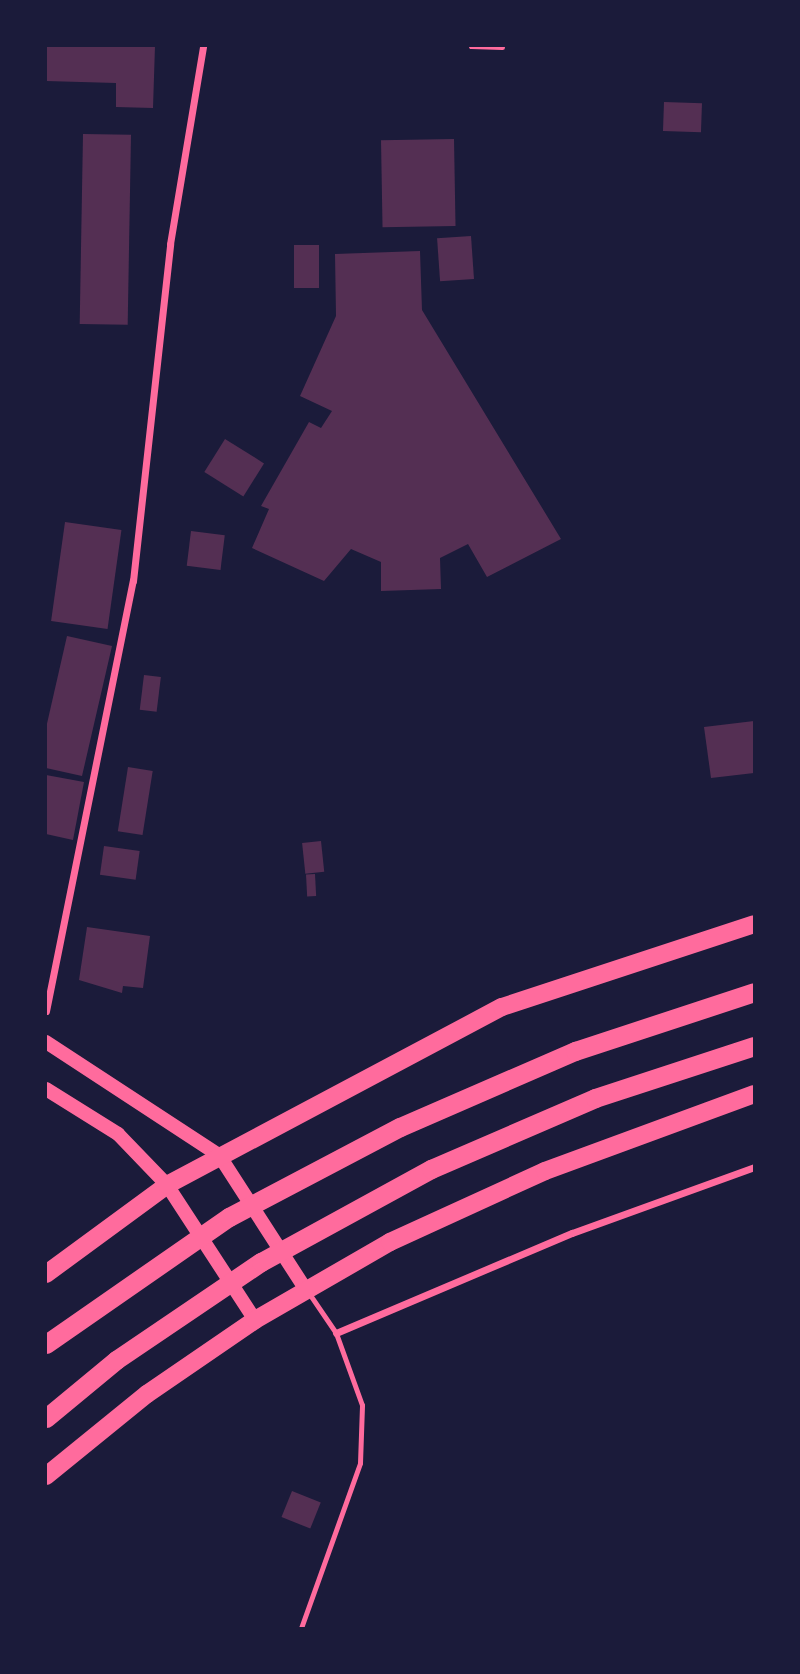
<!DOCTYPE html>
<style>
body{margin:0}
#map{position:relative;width:800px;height:1674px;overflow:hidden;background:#1b1b3a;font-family:Karla,sans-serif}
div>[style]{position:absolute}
.building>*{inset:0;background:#542f53;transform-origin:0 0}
.service>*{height:5px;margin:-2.5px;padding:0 2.5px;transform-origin:2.5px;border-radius:2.5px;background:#ff6b9d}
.minor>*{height:7px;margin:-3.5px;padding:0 3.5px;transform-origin:3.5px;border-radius:3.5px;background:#ff6b9d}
.secondary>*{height:14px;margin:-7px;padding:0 7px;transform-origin:7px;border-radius:7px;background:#ff6b9d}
.primary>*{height:18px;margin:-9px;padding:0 9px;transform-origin:9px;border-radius:9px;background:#ff6b9d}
.trunk>*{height:19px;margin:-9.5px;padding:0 9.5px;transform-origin:9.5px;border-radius:9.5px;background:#ff6b9d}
span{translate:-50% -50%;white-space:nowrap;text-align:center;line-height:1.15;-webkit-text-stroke:5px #1b1b3a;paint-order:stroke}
.frame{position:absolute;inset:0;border:47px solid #1b1b3a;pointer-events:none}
</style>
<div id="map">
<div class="building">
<div style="clip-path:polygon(46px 46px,155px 46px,153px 108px,116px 107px,116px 83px,46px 81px)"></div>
<div style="left:664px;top:102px;width:38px;height:29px;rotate:2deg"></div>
<div style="left:83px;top:134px;width:48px;height:190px;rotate:1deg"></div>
<div style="left:454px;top:139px;width:87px;height:73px;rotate:89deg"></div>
<div style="left:471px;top:236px;width:43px;height:34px;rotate:86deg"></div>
<div style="left:294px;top:245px;width:25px;height:43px"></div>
<div style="clip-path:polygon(420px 251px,422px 310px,561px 539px,487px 577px,468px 544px,440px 558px,441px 589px,381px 591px,381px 562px,351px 549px,324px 581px,252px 548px,269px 509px,261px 506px,309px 422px,321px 428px,332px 411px,300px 396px,336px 316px,335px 254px)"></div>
<div style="left:225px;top:439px;width:46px;height:39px;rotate:32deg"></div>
<div style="left:65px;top:522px;width:57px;height:100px;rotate:8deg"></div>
<div style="left:191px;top:531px;width:34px;height:35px;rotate:7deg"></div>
<div style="clip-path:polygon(67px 636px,112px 646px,82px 776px,46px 768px,46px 728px)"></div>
<div style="left:144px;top:675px;width:17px;height:35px;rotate:7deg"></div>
<div style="clip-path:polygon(754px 721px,754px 773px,711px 778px,704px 727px)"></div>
<div style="left:128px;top:767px;width:25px;height:65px;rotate:9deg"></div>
<div style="clip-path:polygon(46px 775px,84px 782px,73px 840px,46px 834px)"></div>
<div style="left:321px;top:841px;width:31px;height:19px;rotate:84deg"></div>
<div style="left:104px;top:846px;width:36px;height:29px;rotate:8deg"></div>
<div style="left:315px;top:874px;width:22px;height:9px;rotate:87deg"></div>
<div style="clip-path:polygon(87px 927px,150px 936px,143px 988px,123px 986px,122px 993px,79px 980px)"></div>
<div style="left:292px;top:1491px;width:31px;height:28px;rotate:22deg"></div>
</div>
<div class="service">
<div style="left:471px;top:46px;width:31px;rotate:2deg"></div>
<div style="left:301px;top:1628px;width:175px;rotate:-70.3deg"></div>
<div style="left:360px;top:1463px;width:58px;rotate:-88deg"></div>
<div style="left:362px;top:1405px;width:77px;rotate:-109.9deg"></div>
<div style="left:336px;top:1333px;width:50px;rotate:-124.3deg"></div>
</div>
<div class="minor">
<div style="left:46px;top:1011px;width:439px;rotate:-78.6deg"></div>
<div style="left:133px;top:581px;width:339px;rotate:-83.7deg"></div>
<div style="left:170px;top:244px;width:201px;rotate:-80.5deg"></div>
<div style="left:336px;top:1333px;width:256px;rotate:-23deg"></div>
<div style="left:572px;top:1233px;width:194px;rotate:-19.9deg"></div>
</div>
<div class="secondary">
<div style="left:46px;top:1042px;width:207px;rotate:33.2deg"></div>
<div style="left:219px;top:1155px;width:161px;rotate:57.2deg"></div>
<div style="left:46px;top:1089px;width:85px;rotate:32deg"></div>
<div style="left:118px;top:1134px;width:71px;rotate:46.1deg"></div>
<div style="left:167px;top:1185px;width:161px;rotate:56.9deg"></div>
</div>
<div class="primary">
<div style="left:46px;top:1274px;width:150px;rotate:-36.3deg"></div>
<div style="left:167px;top:1185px;width:379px;rotate:-28deg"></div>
<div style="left:502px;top:1007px;width:265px;rotate:-18.2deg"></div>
<div style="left:46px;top:1476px;width:130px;rotate:-39.1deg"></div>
<div style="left:147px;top:1394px;width:131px;rotate:-34.4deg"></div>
<div style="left:255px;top:1320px;width:156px;rotate:-30deg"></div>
<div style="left:390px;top:1242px;width:170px;rotate:-24.6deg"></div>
<div style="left:545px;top:1171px;width:223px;rotate:-20.2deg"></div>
</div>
<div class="trunk">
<div style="left:46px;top:1344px;width:223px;rotate:-34.8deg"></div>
<div style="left:229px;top:1217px;width:193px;rotate:-27.8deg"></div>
<div style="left:400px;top:1127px;width:191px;rotate:-23.5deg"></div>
<div style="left:575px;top:1051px;width:188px;rotate:-18.2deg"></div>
<div style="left:46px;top:1418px;width:91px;rotate:-39.6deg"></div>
<div style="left:116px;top:1360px;width:175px;rotate:-34.1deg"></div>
<div style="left:261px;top:1262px;width:194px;rotate:-28.7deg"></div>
<div style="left:431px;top:1169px;width:179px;rotate:-23.4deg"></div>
<div style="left:595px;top:1098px;width:167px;rotate:-18.1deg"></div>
</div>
<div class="frame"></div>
</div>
